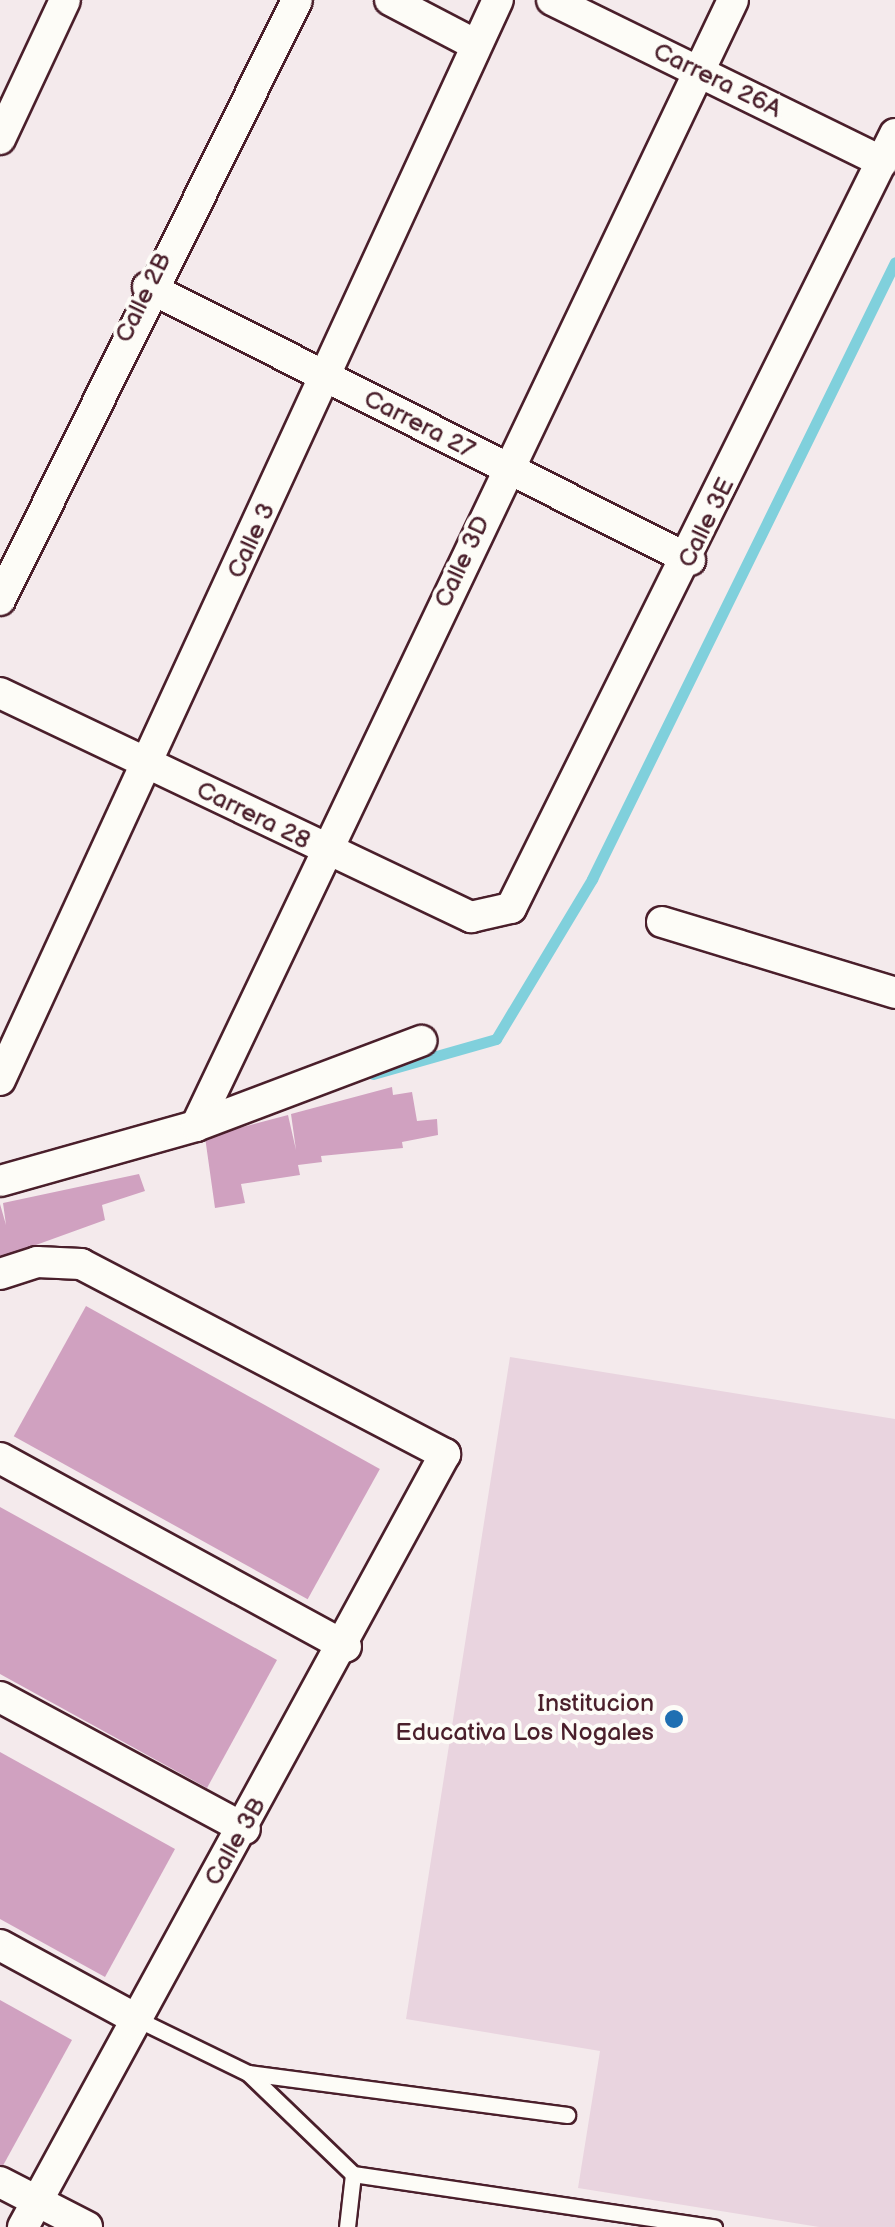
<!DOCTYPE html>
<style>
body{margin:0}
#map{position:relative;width:895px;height:2227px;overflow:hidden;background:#f4eaec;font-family:"Balsamiq Sans",sans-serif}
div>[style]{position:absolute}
.built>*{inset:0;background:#e9d4df}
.stream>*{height:11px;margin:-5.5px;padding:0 5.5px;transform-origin:5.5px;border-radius:5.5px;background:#80d0dc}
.building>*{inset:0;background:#d0a1c0;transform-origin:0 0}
.roads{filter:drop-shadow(2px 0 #4a1f2b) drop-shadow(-2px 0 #4a1f2b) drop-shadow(0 2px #4a1f2b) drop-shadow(0 -2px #4a1f2b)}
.service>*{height:15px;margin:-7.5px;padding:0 7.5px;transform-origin:7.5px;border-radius:7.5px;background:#fdfcf7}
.minor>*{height:30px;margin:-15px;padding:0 15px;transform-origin:15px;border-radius:15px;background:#fdfcf7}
.dots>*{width:28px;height:28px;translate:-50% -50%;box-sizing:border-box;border:5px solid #fdfcf7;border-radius:50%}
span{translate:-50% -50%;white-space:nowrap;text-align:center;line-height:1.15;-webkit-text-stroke:8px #fdfcf7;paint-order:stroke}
.street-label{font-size:25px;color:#4a1f2b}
.poi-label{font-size:25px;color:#4a1f2b}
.right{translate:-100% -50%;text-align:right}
</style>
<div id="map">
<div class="built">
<div style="clip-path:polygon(510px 1357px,895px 1419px,895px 2227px,819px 2227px,578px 2188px,600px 2051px,406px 2019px)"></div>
</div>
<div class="stream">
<div style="left:373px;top:1074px;width:128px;rotate:-15.9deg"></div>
<div style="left:496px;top:1039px;width:187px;rotate:-59deg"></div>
<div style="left:592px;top:879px;width:687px;rotate:-63.84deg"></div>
</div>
<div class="building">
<div style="clip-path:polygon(392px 1087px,393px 1095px,412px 1092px,417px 1121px,437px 1119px,438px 1135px,402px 1142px,403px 1148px,321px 1156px,322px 1162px,298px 1165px,300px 1175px,241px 1184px,245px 1203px,215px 1208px,205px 1137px,288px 1115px,296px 1150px,291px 1114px)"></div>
<div style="clip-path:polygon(139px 1174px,145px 1191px,102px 1205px,105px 1220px,0 1258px,0 1204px,6px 1225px,3px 1203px)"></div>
<div style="left:86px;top:1306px;width:336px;height:149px;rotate:29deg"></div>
<div style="clip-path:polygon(0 1507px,277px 1660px,207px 1788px,0 1674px)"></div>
<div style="clip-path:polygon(0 1752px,175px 1849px,105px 1977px,0 1919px)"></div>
<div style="clip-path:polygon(0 2000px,72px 2040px,0 2171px)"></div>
</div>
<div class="roads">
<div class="service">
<div style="left:135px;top:2018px;width:126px;rotate:26deg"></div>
<div style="left:248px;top:2073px;width:146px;rotate:43.9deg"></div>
<div style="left:353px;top:2174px;width:365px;rotate:8.4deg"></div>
<div style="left:248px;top:2073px;width:322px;rotate:7.5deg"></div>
<div style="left:347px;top:2227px;width:53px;rotate:-83.5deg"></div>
</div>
<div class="minor">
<div style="left:390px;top:0;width:97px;rotate:27.6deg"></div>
<div style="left:552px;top:0;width:368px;rotate:26.1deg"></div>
<div style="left:0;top:139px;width:153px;rotate:-64.9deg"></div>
<div style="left:148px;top:287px;width:607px;rotate:26.73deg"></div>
<div style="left:0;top:600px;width:669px;rotate:-63.66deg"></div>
<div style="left:0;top:693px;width:522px;rotate:25.44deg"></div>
<div style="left:471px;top:917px;width:41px;rotate:-12.7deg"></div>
<div style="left:511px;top:908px;width:864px;rotate:-63.61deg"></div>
<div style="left:662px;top:922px;width:244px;rotate:16.9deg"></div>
<div style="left:0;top:1080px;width:1189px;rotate:-65.25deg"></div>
<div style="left:196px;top:1126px;width:1247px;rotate:-64.5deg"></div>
<div style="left:0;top:1181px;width:204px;rotate:-15.7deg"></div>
<div style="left:196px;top:1126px;width:241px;rotate:-20.7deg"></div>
<div style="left:0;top:1274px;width:39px;rotate:-18deg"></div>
<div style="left:37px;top:1262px;width:44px;rotate:2.6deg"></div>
<div style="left:81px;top:1264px;width:411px;rotate:27.6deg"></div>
<div style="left:445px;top:1454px;width:881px;rotate:118.63deg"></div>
<div style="left:0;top:1458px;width:394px;rotate:28.6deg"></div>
<div style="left:0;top:1697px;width:278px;rotate:28.3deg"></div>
<div style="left:0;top:1945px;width:149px;rotate:28.5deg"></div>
<div style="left:0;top:2182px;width:98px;rotate:27.3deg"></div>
</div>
</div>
<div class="dots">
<div style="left:674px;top:1719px;background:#1f6fb2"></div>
</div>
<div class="street-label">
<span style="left:717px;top:81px;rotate:26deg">Carrera 26A</span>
<span style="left:144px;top:298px;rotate:-64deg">Calle 2B</span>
<span style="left:419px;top:425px;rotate:27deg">Carrera 27</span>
<span style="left:707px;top:523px;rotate:-64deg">Calle 3E</span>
<span style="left:252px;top:541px;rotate:-65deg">Calle 3</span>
<span style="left:463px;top:562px;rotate:-65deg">Calle 3D</span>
<span style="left:253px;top:816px;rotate:26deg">Carrera 28</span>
<span style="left:236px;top:1842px;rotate:-60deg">Calle 3B</span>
</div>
<div class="poi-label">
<span class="right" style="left:654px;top:1719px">Institucion<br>Educativa Los Nogales</span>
</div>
</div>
